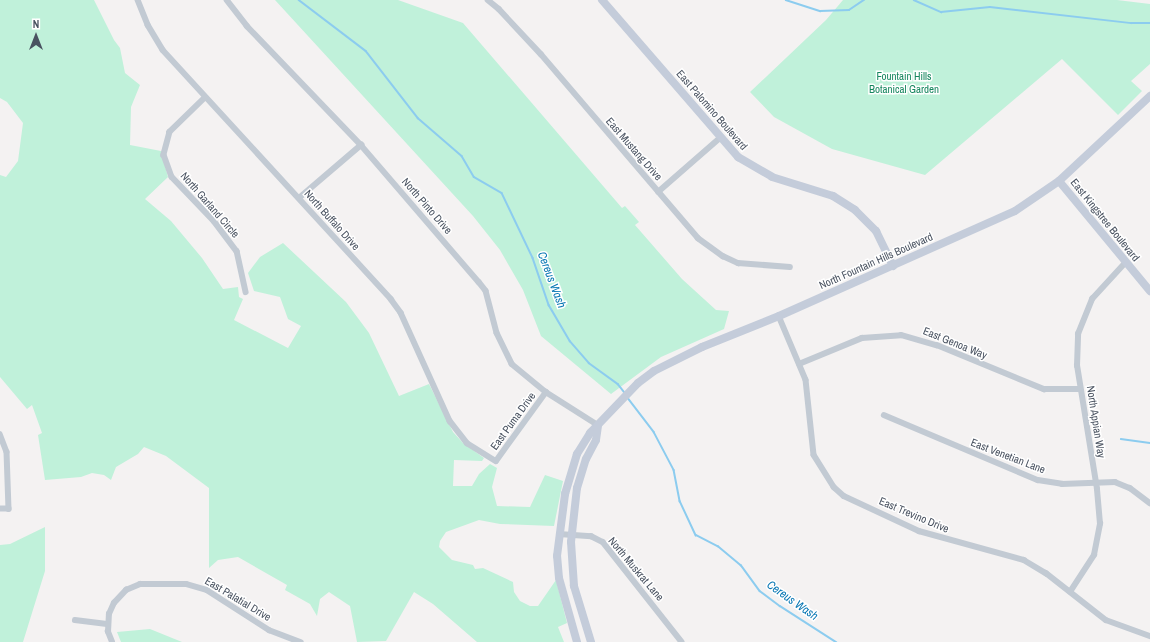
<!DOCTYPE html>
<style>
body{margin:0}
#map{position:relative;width:1150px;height:642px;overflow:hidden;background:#f4f2f2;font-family:"Archivo Narrow",sans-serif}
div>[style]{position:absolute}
.green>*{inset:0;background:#c0f1da}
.stream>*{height:1.5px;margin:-0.75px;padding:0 0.75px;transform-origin:0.75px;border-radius:0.75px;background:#8cccef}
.street>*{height:5.5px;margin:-2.75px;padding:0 2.75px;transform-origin:2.75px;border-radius:2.75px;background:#c2cad3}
.secondary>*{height:8px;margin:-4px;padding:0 4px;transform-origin:4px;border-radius:4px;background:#c4ccda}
span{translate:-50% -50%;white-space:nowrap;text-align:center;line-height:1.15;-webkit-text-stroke:3px #fff;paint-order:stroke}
.park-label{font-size:11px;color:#15865e}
.street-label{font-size:11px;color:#495260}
.water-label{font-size:12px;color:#0877b4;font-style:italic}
.north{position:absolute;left:16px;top:16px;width:40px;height:40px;-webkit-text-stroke:3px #fff;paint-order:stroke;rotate:0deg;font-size:11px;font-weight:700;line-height:16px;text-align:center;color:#495260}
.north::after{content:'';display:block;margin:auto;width:14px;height:18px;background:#495260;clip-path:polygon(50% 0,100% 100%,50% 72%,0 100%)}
</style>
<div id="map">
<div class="green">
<div style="clip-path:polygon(0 0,94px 0,114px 40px,120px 48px,125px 73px,140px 85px,131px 107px,130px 145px,161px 151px,168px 177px,145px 199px,171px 221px,202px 258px,223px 289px,238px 287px,239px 297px,243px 299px,234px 320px,288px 348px,301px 326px,288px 319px,280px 297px,254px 291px,248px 273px,260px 257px,283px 243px,346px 302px,369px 333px,399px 396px,429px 384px,453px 432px,463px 443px,484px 458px,482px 461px,454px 460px,453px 486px,472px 486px,479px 474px,490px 464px,497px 468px,492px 487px,497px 506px,530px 507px,545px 475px,563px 481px,554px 526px,500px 524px,479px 520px,446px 532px,440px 541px,439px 547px,452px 560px,473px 565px,475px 569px,483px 568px,513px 582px,514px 592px,520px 601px,530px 606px,538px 606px,556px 580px,567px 623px,558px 627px,564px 642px,477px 642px,433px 604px,414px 592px,386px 641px,357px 642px,350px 606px,329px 592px,320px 599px,317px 616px,310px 604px,285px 590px,287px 585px,238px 557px,218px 560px,209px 568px,209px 488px,166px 456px,144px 447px,138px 454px,116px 467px,111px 480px,104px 475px,92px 473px,81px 477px,45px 480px,38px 435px,42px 433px,32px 405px,27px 409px,0 377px,0 175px,6px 177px,18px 161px,23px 123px,7px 102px,0 98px)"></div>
<div style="clip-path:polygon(275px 0,398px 0,463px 23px,622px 208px,625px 206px,639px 222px,635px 225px,682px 279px,716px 310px,729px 311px,724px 329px,661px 357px,611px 394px,541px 336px,523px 290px,500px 250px,473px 216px)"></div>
<div style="clip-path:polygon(843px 0,1117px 0,1150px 4px,1150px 64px,1131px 81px,1142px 91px,1118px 115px,1062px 59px,925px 175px,832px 149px,774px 117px,750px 92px,826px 20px)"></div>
<div style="clip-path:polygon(45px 527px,45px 571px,23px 642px,0 642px,0 545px,10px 544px)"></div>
<div style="clip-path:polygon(150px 629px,182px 642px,121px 642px,117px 632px)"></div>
</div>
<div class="stream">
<div style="left:299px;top:0;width:84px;rotate:37.3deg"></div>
<div style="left:366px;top:51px;width:85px;rotate:52.2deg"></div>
<div style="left:418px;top:118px;width:58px;rotate:40.8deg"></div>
<div style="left:462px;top:156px;width:24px;rotate:60deg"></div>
<div style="left:474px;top:177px;width:32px;rotate:30deg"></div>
<div style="left:502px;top:193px;width:72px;rotate:64.5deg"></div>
<div style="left:533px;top:258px;width:50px;rotate:71.2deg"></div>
<div style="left:549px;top:305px;width:42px;rotate:59.7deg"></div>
<div style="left:570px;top:341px;width:29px;rotate:49deg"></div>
<div style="left:589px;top:363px;width:36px;rotate:36deg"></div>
<div style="left:618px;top:384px;width:11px;rotate:52deg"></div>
<div style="left:786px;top:0;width:36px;rotate:18deg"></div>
<div style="left:820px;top:11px;width:29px;rotate:-2deg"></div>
<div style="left:849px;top:10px;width:18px;rotate:-34deg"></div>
<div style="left:914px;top:0;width:30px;rotate:24deg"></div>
<div style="left:941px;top:12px;width:49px;rotate:-5.8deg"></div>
<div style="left:990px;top:7px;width:142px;rotate:6.5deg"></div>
<div style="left:1131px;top:23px;width:19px"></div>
<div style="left:628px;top:398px;width:43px;rotate:52.6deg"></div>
<div style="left:654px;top:432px;width:43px;rotate:62.2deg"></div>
<div style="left:674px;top:470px;width:32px;rotate:79deg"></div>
<div style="left:680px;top:501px;width:38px;rotate:65deg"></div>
<div style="left:696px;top:535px;width:25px;rotate:27deg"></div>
<div style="left:718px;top:546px;width:30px;rotate:40deg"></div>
<div style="left:741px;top:565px;width:32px;rotate:54deg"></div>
<div style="left:760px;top:591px;width:25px;rotate:37deg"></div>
<div style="left:780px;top:606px;width:67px;rotate:32.7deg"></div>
<div style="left:1121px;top:439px;width:29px;rotate:8deg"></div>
</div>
<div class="street">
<div style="left:138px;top:0;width:27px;rotate:68deg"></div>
<div style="left:148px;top:25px;width:29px;rotate:59deg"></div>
<div style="left:163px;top:50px;width:338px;rotate:47.5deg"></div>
<div style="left:391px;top:299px;width:17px;rotate:54deg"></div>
<div style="left:401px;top:313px;width:119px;rotate:65.6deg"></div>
<div style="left:450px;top:421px;width:28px;rotate:52deg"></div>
<div style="left:467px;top:443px;width:34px;rotate:32deg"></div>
<div style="left:496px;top:461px;width:85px;rotate:-54.1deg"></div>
<div style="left:227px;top:0;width:33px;rotate:52deg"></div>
<div style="left:247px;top:26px;width:165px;rotate:46.2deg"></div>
<div style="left:361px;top:145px;width:181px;rotate:49.3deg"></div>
<div style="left:479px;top:282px;width:11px;rotate:52deg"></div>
<div style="left:486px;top:291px;width:43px;rotate:75.3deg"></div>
<div style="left:497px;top:333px;width:34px;rotate:64deg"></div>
<div style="left:512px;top:364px;width:44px;rotate:39.5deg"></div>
<div style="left:546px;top:392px;width:62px;rotate:32.4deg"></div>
<div style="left:488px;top:0;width:14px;rotate:39deg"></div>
<div style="left:499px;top:9px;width:62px;rotate:47deg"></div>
<div style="left:541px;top:54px;width:242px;rotate:49.5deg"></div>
<div style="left:698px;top:238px;width:31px;rotate:36deg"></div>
<div style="left:723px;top:256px;width:17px;rotate:25deg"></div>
<div style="left:738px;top:263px;width:52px;rotate:4.4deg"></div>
<div style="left:205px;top:98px;width:49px;rotate:135.8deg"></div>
<div style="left:170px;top:132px;width:24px;rotate:105deg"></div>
<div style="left:164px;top:155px;width:23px;rotate:70deg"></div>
<div style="left:172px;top:177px;width:61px;rotate:46.3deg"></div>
<div style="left:214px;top:221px;width:38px;rotate:53deg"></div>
<div style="left:237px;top:251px;width:42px;rotate:77.6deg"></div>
<div style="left:658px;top:192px;width:82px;rotate:-41.1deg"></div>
<div style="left:299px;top:198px;width:82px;rotate:-40.5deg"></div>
<div style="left:779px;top:316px;width:69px;rotate:67.1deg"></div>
<div style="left:806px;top:380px;width:75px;rotate:83.9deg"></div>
<div style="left:814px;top:455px;width:38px;rotate:58deg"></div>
<div style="left:834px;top:487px;width:13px;rotate:42deg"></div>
<div style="left:844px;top:496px;width:83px;rotate:25deg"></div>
<div style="left:919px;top:531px;width:109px;rotate:15.4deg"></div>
<div style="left:1024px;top:560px;width:26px;rotate:31deg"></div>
<div style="left:1046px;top:573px;width:76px;rotate:38.1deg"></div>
<div style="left:1106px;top:620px;width:47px;rotate:20deg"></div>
<div style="left:799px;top:364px;width:68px;rotate:-22.4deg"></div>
<div style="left:862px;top:338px;width:39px;rotate:-4deg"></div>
<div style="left:901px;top:335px;width:37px;rotate:16deg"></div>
<div style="left:937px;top:345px;width:116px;rotate:22.4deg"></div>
<div style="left:1044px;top:389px;width:36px"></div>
<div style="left:884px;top:415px;width:167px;rotate:22.9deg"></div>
<div style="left:1038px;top:480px;width:24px;rotate:9deg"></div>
<div style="left:1062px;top:484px;width:53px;rotate:-2.2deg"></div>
<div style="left:1115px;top:482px;width:16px;rotate:22deg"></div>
<div style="left:1130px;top:488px;width:25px;rotate:37deg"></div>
<div style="left:0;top:434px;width:19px;rotate:69deg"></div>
<div style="left:7px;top:452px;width:57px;rotate:88deg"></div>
<div style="left:9px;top:509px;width:9px;rotate:180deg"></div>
<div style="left:559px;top:534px;width:32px;rotate:4deg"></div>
<div style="left:591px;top:536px;width:13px;rotate:27deg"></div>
<div style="left:603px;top:542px;width:127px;rotate:51.7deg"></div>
<div style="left:1070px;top:592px;width:44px;rotate:-57deg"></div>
<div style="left:1094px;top:555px;width:32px;rotate:-79deg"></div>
<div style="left:1100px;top:524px;width:35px;rotate:-95deg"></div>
<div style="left:1097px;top:489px;width:125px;rotate:-99.2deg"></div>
<div style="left:1077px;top:366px;width:32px;rotate:-88deg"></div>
<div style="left:1078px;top:334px;width:38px;rotate:-68deg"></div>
<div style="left:1092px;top:299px;width:49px;rotate:-47.5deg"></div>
<div style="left:75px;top:620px;width:32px;rotate:7deg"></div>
<div style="left:112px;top:642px;width:11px;rotate:-112deg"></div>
<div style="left:108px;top:632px;width:18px;rotate:-87deg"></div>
<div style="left:109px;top:614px;width:12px;rotate:-66deg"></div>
<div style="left:114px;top:603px;width:18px;rotate:-47deg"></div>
<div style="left:126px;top:590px;width:15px;rotate:-23deg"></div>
<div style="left:140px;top:584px;width:46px"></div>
<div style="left:186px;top:584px;width:22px;rotate:16deg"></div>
<div style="left:207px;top:590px;width:74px;rotate:32.8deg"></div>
<div style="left:269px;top:630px;width:34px;rotate:21deg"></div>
</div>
<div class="secondary">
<div style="left:602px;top:0;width:208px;rotate:49.1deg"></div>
<div style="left:738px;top:157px;width:39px;rotate:30deg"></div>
<div style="left:772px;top:177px;width:64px;rotate:17.3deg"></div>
<div style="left:833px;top:196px;width:26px;rotate:32deg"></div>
<div style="left:855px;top:210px;width:30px;rotate:45deg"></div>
<div style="left:876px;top:231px;width:39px;rotate:64deg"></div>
<div style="left:1059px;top:181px;width:143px;rotate:50.4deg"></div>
<div style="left:577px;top:642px;width:66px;rotate:-105.7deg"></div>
<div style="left:559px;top:578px;width:22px;rotate:-95deg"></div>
<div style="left:557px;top:556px;width:63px;rotate:-82.6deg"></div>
<div style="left:565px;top:494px;width:42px;rotate:-73.3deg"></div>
<div style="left:577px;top:454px;width:25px;rotate:-58deg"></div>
<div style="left:590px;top:433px;width:69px;rotate:-46.2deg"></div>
<div style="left:638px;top:383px;width:20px;rotate:-37deg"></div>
<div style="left:654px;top:371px;width:54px;rotate:-26.6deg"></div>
<div style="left:702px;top:347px;width:83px;rotate:-21.9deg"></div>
<div style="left:779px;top:316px;width:258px;rotate:-24deg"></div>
<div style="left:1015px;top:211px;width:53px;rotate:-34.3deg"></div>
<div style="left:1059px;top:181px;width:125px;rotate:-43deg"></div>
<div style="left:591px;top:642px;width:59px;rotate:-106.9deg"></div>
<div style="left:574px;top:586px;width:44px;rotate:-93.9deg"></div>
<div style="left:571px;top:542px;width:54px;rotate:-83.7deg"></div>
<div style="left:577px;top:488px;width:30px;rotate:-73deg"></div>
<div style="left:586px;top:459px;width:21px;rotate:-62deg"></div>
<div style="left:596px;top:440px;width:15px;rotate:-82deg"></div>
</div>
<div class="park-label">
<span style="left:904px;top:83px">Fountain Hills<br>Botanical Garden</span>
</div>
<div class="street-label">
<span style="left:712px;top:110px;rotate:49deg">East Palomino Boulevard</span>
<span style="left:634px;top:149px;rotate:49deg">East Mustang Drive</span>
<span style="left:210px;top:205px;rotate:49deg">North Garland Circle</span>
<span style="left:427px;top:206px;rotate:49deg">North Pinto Drive</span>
<span style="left:332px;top:220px;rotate:48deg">North Buffalo Drive</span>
<span style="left:1105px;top:220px;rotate:51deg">East Kingstree Boulevard</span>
<span style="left:876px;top:261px;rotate:-24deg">North Fountain Hills Boulevard</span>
<span style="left:955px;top:343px;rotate:22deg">East Genoa Way</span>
<span style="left:513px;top:421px;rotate:-54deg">East Puma Drive</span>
<span style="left:1096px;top:422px;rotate:81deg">North Appian Way</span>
<span style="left:1008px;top:456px;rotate:21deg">East Venetian Lane</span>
<span style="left:914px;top:515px;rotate:23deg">East Trevino Drive</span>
<span style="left:636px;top:569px;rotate:50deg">North Muskrat Lane</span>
<span style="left:238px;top:599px;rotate:31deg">East Palatial Drive</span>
</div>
<div class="water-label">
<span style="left:551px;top:280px;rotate:69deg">Cereus Wash</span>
<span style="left:792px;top:601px;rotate:35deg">Cereus Wash</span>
</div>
<div class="north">N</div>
</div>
